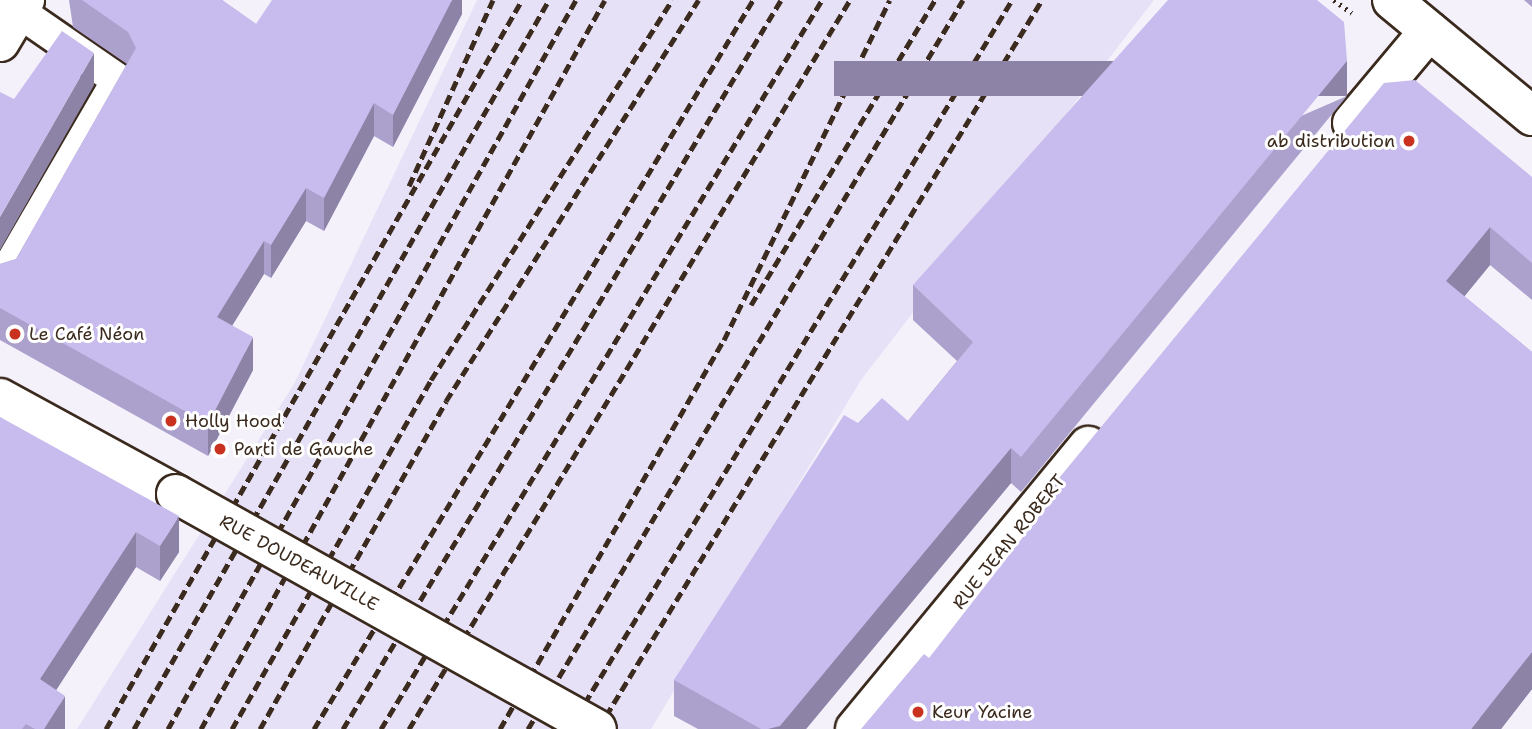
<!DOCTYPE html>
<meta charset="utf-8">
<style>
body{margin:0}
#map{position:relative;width:1532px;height:729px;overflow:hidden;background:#f4f1fb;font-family:"Shantell Sans",sans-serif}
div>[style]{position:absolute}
.built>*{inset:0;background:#e7e1f7}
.path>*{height:4.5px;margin-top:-2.25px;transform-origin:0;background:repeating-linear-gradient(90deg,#3b2a1e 0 2px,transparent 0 7px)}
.roads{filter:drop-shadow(2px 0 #3b2a1e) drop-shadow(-2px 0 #3b2a1e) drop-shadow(0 2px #3b2a1e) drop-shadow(0 -2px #3b2a1e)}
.pedestrian>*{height:32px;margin:-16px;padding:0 16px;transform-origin:16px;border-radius:16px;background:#fff}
.minor>*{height:38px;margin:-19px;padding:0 19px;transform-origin:19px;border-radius:19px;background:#fff}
.tertiary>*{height:38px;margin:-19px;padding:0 19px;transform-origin:19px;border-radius:19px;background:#fff}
.secondary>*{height:38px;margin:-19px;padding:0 19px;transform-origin:19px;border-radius:19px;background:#fff}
.rail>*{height:5px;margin-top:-2.5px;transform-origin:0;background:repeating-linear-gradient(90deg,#3b2a1e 0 10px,transparent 0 15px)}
.bridges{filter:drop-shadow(2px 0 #3b2a1e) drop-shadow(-2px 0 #3b2a1e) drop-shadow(0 2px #3b2a1e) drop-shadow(0 -2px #3b2a1e)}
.tertiary-bridge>*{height:38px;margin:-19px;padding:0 19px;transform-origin:19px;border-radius:19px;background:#fff}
.wall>*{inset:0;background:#aca1cc}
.shaded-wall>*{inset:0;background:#8c83a6;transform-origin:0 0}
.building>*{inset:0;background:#c8bbed}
.dots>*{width:19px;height:19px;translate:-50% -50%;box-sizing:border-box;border:4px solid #fff;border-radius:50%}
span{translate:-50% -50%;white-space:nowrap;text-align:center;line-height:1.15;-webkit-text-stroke:6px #fff;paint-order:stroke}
.poi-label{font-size:18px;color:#3b2a1e}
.right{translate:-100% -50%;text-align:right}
.left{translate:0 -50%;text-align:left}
.street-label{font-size:18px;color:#3b2a1e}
</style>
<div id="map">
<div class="built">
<div style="clip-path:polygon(477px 0,1154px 0,861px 380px,651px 729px,77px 729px,294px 384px)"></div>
</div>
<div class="path">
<div style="left:1334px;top:0;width:22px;rotate:36deg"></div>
</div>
<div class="roads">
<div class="pedestrian">
<div style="left:0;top:283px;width:235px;rotate:-59.8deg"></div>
<div style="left:118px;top:80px;width:141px;rotate:-145.4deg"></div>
</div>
<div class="minor">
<div style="left:0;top:42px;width:49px;rotate:-59.2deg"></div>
<div style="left:1352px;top:123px;width:120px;rotate:-50.1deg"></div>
<div style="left:855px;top:729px;width:367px;rotate:-50.5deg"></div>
</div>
<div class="tertiary">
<div style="left:0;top:398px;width:200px;rotate:28.6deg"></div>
</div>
<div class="secondary">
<div style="left:1392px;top:0;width:182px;rotate:39.6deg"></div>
</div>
</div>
<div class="rail">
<div style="left:409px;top:186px;width:204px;rotate:-65.7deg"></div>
<div style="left:751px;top:305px;width:356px;rotate:-58.9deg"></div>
<div style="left:106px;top:729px;width:839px;rotate:-60.29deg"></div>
<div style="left:134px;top:729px;width:839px;rotate:-60.35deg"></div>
<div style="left:168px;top:729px;width:835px;rotate:-60.77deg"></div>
<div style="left:201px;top:729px;width:833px;rotate:-61.01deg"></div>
<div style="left:232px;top:729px;width:402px;rotate:-60.3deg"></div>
<div style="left:431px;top:380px;width:450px;rotate:-57.6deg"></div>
<div style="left:260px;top:729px;width:377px;rotate:-60.4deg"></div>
<div style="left:446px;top:401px;width:474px;rotate:-57.8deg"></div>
<div style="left:314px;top:729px;width:851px;rotate:-58.94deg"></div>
<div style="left:343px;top:729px;width:850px;rotate:-59deg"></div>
<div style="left:381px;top:729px;width:852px;rotate:-58.83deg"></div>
<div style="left:409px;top:729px;width:852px;rotate:-58.83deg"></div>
<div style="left:500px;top:729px;width:449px;rotate:-60.1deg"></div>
<div style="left:724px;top:340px;width:378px;rotate:-64deg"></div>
<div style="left:528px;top:729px;width:849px;rotate:-59.18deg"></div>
<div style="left:569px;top:729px;width:853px;rotate:-58.71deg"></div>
<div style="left:598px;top:729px;width:854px;rotate:-58.66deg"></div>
</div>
<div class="bridges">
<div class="tertiary-bridge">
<div style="left:176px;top:494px;width:482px;rotate:29.2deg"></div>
</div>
</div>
<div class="wall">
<div style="clip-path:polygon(69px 0,222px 0,256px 24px,462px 0,462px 14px,393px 147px,374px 136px,324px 231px,306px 221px,271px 278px,264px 274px,232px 326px,253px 370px,208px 456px,0 340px,0 264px,16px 259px,127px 64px,73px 27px)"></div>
<div style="clip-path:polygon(1524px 0,1532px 0,1532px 7px)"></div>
<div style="clip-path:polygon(1347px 96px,1021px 492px,1011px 483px,806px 729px,698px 729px,674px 716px,674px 680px,858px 423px,908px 421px,957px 361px,913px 320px,913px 285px)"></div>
<div style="clip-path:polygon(1532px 177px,1532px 300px,1490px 265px,1464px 296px,1532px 352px,1532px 689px,1501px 729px,1055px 495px,1055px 483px)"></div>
<div style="clip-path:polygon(0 417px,179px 552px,160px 581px,136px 567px,56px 690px,65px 729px,0 729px)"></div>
</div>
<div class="shaded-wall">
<div style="clip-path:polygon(452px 0,462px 0,462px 14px,393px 147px,393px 115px)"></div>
<div style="clip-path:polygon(94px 53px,94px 85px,0 250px,0 217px)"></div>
<div style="left:1347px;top:61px;width:35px;height:513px;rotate:90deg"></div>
<div style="clip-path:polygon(374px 103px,374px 136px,324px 231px,324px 198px)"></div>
<div style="clip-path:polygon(306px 188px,306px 221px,271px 278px,271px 245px)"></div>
<div style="clip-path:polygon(1490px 227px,1490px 265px,1446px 319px,1446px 281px)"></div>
<div style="clip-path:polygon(264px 241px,264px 274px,217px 350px,217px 317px)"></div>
<div style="clip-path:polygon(253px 337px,253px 370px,208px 456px,208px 424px)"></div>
<div style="clip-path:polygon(1011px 448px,1011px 483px,806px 729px,768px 729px)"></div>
<div style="clip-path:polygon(179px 516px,179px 552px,160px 581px,160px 546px)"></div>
<div style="clip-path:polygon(136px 532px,136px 567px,40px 715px,40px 679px)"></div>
<div style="clip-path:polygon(1532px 652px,1532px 689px,1501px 729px,1471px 729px)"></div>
<div style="clip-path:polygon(65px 696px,65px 729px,44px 729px)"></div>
</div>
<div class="building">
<div style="clip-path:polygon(82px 0,222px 0,256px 24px,272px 0,452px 0,393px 115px,374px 103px,324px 198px,306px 188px,271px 245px,264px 241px,217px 317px,253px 337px,208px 424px,0 308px,0 264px,16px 259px,136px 48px,128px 32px)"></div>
<div style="clip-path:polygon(1168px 0,1317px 0,1344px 22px,1347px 61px,1021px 457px,1011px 448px,780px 726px,768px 729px,761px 729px,674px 680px,844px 415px,858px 423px,882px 398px,908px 421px,973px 342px,913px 285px)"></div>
<div style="clip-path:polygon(62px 31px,94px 53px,0 217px,0 92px,14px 99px)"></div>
<div style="clip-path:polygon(1415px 80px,1532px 177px,1532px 263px,1490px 227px,1446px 281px,1532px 352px,1532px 652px,1471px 729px,861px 729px,924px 654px,929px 658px,1061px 488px,1055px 483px,1384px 83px)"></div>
<div style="clip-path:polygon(0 417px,179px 516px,160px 546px,136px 532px,40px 679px,65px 696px,44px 729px,35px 729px,26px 724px,22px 729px,0 729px)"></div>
</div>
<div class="dots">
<div style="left:1409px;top:141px;background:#c8321e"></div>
<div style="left:15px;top:334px;background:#c8321e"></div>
<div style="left:171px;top:421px;background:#c8321e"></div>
<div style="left:220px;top:449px;background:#c8321e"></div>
<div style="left:918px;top:712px;background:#c8321e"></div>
</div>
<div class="poi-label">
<span class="right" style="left:1395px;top:141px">ab distribution</span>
<span class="left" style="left:29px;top:334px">Le Café Néon</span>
<span class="left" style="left:185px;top:421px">Holly Hood</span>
<span class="left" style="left:234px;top:449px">Parti de Gauche</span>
<span class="left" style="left:932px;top:712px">Keur Yacine</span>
</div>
<div class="street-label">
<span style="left:1009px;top:542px;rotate:-51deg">RUE JEAN ROBERT</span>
<span style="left:299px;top:563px;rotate:29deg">RUE DOUDEAUVILLE</span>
</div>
</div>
